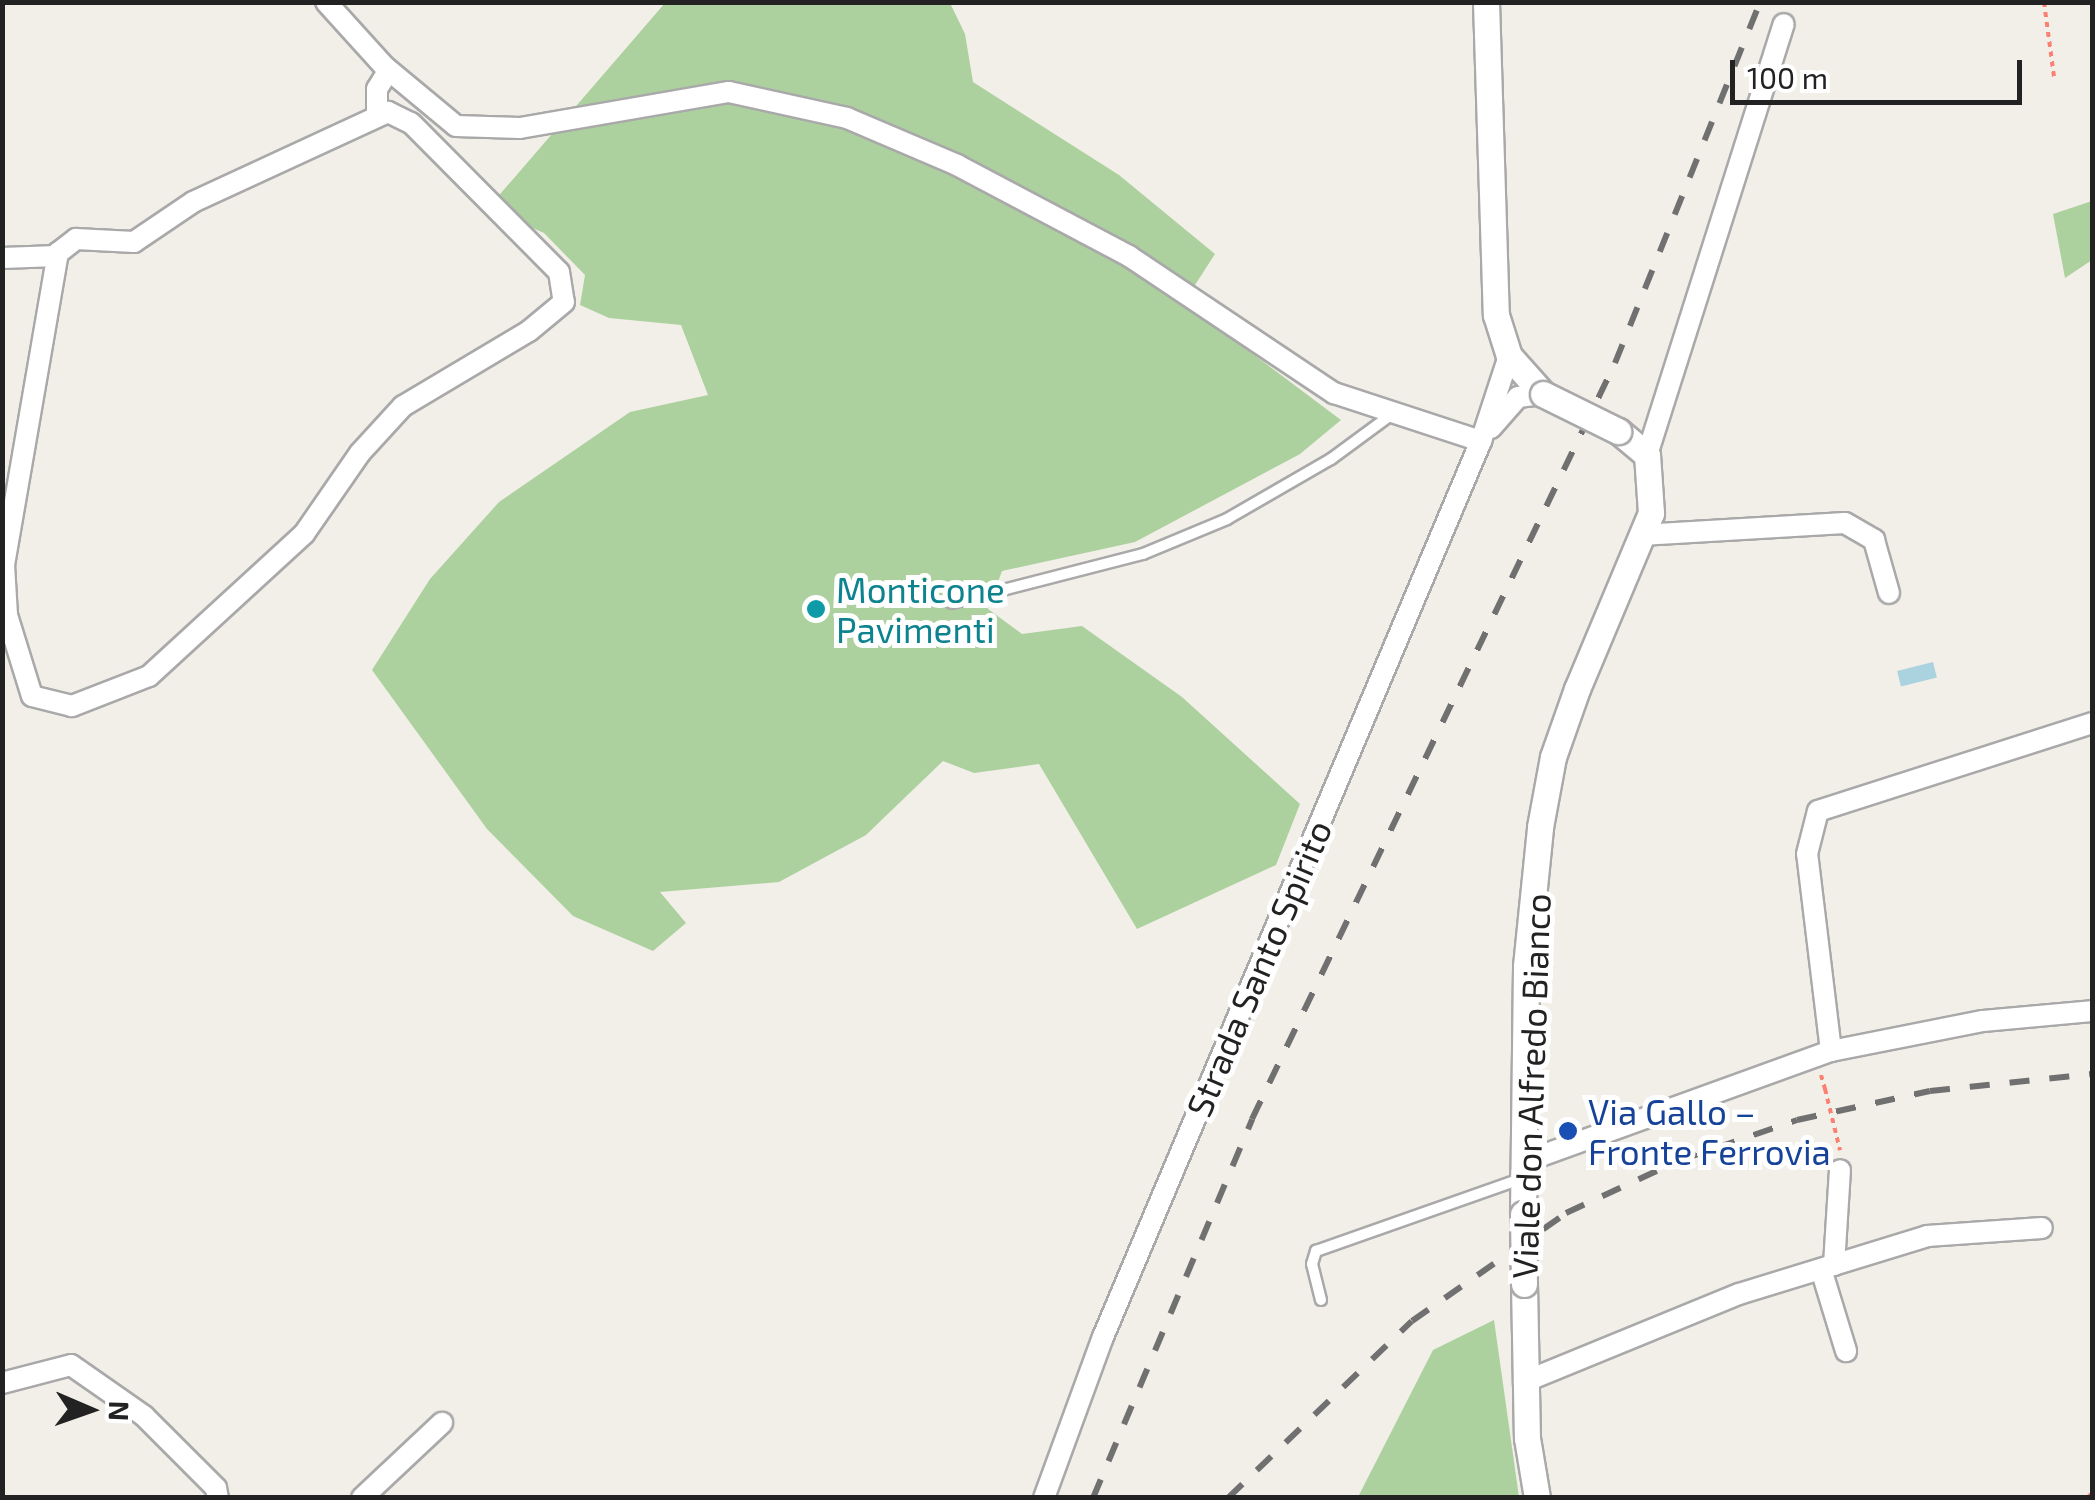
<!DOCTYPE html>
<meta charset="utf-8">
<style>
body{margin:0}
#map{position:relative;width:2095px;height:1500px;overflow:hidden;background:#f2efe9;font-family:"Exo 2",sans-serif}
div>[style]{position:absolute}
.forest>*{inset:0;background:#add19e}
.water>*{inset:0;background:#aad3df;transform-origin:0 0}
.path>*{height:4px;margin-top:-2px;transform-origin:0;background:repeating-linear-gradient(90deg,#fa8072 0 5px,transparent 0 10px)}
.roads{filter:drop-shadow(2px 0 #a9a9a9) drop-shadow(-2px 0 #a9a9a9) drop-shadow(0 2px #a9a9a9) drop-shadow(0 -2px #a9a9a9)}
.service>*{height:10px;margin:-5px;padding:0 5px;transform-origin:5px;border-radius:5px;background:#fff}
.minor>*{height:20px;margin:-10px;padding:0 10px;transform-origin:10px;border-radius:10px;background:#fff}
.tertiary>*{height:25px;margin:-12.5px;padding:0 12.5px;transform-origin:12.5px;border-radius:12.5px;background:#fff}
.rail>*{height:6px;margin-top:-3px;transform-origin:0;background:repeating-linear-gradient(90deg,#707070 0 20px,transparent 0 40px)}
.path-bridge>*{height:4px;margin-top:-2px;transform-origin:0;background:repeating-linear-gradient(90deg,#fa8072 0 5px,transparent 0 10px)}
.bridges{filter:drop-shadow(2px 0 #a9a9a9) drop-shadow(-2px 0 #a9a9a9) drop-shadow(0 2px #a9a9a9) drop-shadow(0 -2px #a9a9a9)}
.tertiary-bridge>*{height:25px;margin:-12.5px;padding:0 12.5px;transform-origin:12.5px;border-radius:12.5px;background:#fff}
.dots>*{width:28px;height:28px;translate:-50% -50%;box-sizing:border-box;border:5px solid #fff;border-radius:50%}
span{translate:-50% -50%;white-space:nowrap;text-align:center;line-height:1.15;-webkit-text-stroke:10px #fff;paint-order:stroke}
.culture-label{font-size:35px;color:#0d838f}
.left{translate:0 -50%;text-align:left}
.street-label{font-size:35px;color:#222}
.transit-label{font-size:35px;color:#164399}
.frame{position:absolute;inset:0;border:5px solid #222;pointer-events:none}
.north{position:absolute;left:40px;top:1360px;width:100px;height:100px;-webkit-text-stroke:8px #fff;paint-order:stroke;rotate:92deg;font-size:28px;font-weight:700;line-height:40px;text-align:center;color:#222}
.north::after{content:'';display:block;margin:auto;width:35px;height:45px;background:#222;clip-path:polygon(50% 0,100% 100%,50% 72%,0 100%)}
.scale{position:absolute;left:1730px;top:60px;width:292px;height:45px;box-sizing:border-box;border:5px solid #222;border-top:0;padding-left:12px;font-size:30px;line-height:35px;white-space:nowrap;color:#222;-webkit-text-stroke:8px #fff;paint-order:stroke}
</style>
<div id="map">
<div class="forest">
<div style="clip-path:polygon(665px 3px,950px 3px,965px 34px,973px 82px,1119px 175px,1215px 254px,1184px 302px,1341px 420px,1300px 454px,1135px 542px,1002px 571px,988px 609px,1022px 634px,1082px 626px,1182px 697px,1300px 804px,1276px 865px,1137px 929px,1039px 764px,974px 773px,943px 761px,866px 835px,779px 882px,660px 892px,686px 923px,653px 951px,573px 916px,487px 829px,372px 670px,430px 579px,499px 502px,630px 412px,708px 395px,681px 325px,609px 318px,580px 305px,585px 275px,544px 233px,517px 221px,495px 200px)"></div>
<div style="clip-path:polygon(2092px 201px,2092px 260px,2065px 278px,2053px 214px)"></div>
<div style="clip-path:polygon(1494px 1320px,1519px 1497px,1358px 1497px,1433px 1350px)"></div>
</div>
<div class="water">
<div style="left:1933px;top:662px;width:16px;height:37px;rotate:76deg"></div>
</div>
<div class="path">
<div style="left:2044px;top:2px;width:76px;rotate:82.4deg"></div>
<div style="left:1821px;top:1075px;width:15px;rotate:74deg"></div>
<div style="left:2087px;top:1498px;width:7px;rotate:-45deg"></div>
</div>
<div class="roads">
<div class="service">
<div style="left:952px;top:603px;width:197px;rotate:-14.4deg"></div>
<div style="left:1143px;top:554px;width:91px;rotate:-22.6deg"></div>
<div style="left:1227px;top:519px;width:120px;rotate:-30deg"></div>
<div style="left:1331px;top:459px;width:76px;rotate:-36.4deg"></div>
<div style="left:1321px;top:1300px;width:37px;rotate:-104deg"></div>
<div style="left:1312px;top:1264px;width:14px;rotate:-73deg"></div>
<div style="left:1316px;top:1251px;width:219px;rotate:-19.4deg"></div>
</div>
<div class="minor">
<div style="left:326px;top:2px;width:88px;rotate:47.8deg"></div>
<div style="left:385px;top:67px;width:92px;rotate:39.7deg"></div>
<div style="left:456px;top:126px;width:64px;rotate:1.8deg"></div>
<div style="left:520px;top:128px;width:212px;rotate:-9.8deg"></div>
<div style="left:729px;top:92px;width:121px;rotate:12.4deg"></div>
<div style="left:847px;top:118px;width:120px;rotate:23.1deg"></div>
<div style="left:957px;top:165px;width:195px;rotate:27.9deg"></div>
<div style="left:1129px;top:256px;width:247px;rotate:33.8deg"></div>
<div style="left:1334px;top:393px;width:155px;rotate:18.1deg"></div>
<div style="left:388px;top:112px;width:25px;rotate:26deg"></div>
<div style="left:411px;top:123px;width:210px;rotate:45.2deg"></div>
<div style="left:559px;top:272px;width:30px;rotate:81deg"></div>
<div style="left:564px;top:302px;width:45px;rotate:140.4deg"></div>
<div style="left:529px;top:331px;width:147px;rotate:149.2deg"></div>
<div style="left:403px;top:406px;width:64px;rotate:132.5deg"></div>
<div style="left:360px;top:453px;width:98px;rotate:124.7deg"></div>
<div style="left:304px;top:534px;width:210px;rotate:137.5deg"></div>
<div style="left:149px;top:676px;width:83px;rotate:158.7deg"></div>
<div style="left:72px;top:706px;width:41px;rotate:-166deg"></div>
<div style="left:32px;top:696px;width:85px;rotate:-107.2deg"></div>
<div style="left:7px;top:615px;width:50px;rotate:-93.4deg"></div>
<div style="left:4px;top:565px;width:317px;rotate:-80.2deg"></div>
<div style="left:58px;top:253px;width:23px;rotate:-38deg"></div>
<div style="left:76px;top:239px;width:58px;rotate:3deg"></div>
<div style="left:134px;top:242px;width:71px;rotate:-34.1deg"></div>
<div style="left:193px;top:202px;width:215px;rotate:-24.8deg"></div>
<div style="left:377px;top:113px;width:24px;rotate:-90deg"></div>
<div style="left:377px;top:89px;width:22px;rotate:-58deg"></div>
<div style="left:2px;top:258px;width:55px;rotate:-2.1deg"></div>
<div style="left:1491px;top:428px;width:41px;rotate:-48.9deg"></div>
<div style="left:1518px;top:397px;width:25px;rotate:-7deg"></div>
<div style="left:1647px;top:455px;width:452px;rotate:-72.4deg"></div>
<div style="left:1641px;top:535px;width:204px;rotate:-3.4deg"></div>
<div style="left:1845px;top:523px;width:34px;rotate:30deg"></div>
<div style="left:1874px;top:540px;width:55px;rotate:74.2deg"></div>
<div style="left:1831px;top:1051px;width:198px;rotate:-96.9deg"></div>
<div style="left:1807px;top:854px;width:44px;rotate:-75.7deg"></div>
<div style="left:1818px;top:811px;width:288px;rotate:-17.8deg"></div>
<div style="left:1524px;top:1162px;width:326px;rotate:-19.9deg"></div>
<div style="left:1831px;top:1051px;width:155px;rotate:-11.2deg"></div>
<div style="left:1983px;top:1021px;width:109px;rotate:-5.2deg"></div>
<div style="left:1834px;top:1265px;width:95px;rotate:-86.4deg"></div>
<div style="left:1821px;top:1269px;width:86px;rotate:73deg"></div>
<div style="left:1524px;top:1382px;width:232px;rotate:-22.3deg"></div>
<div style="left:1739px;top:1294px;width:197px;rotate:-17.1deg"></div>
<div style="left:1927px;top:1236px;width:115px;rotate:-4deg"></div>
<div style="left:2px;top:1383px;width:71px;rotate:-14.6deg"></div>
<div style="left:71px;top:1365px;width:89px;rotate:34.9deg"></div>
<div style="left:144px;top:1416px;width:102px;rotate:45deg"></div>
<div style="left:216px;top:1488px;width:10px;rotate:79deg"></div>
<div style="left:362px;top:1498px;width:110px;rotate:-43.2deg"></div>
<div style="left:1044px;top:1498px;width:171px;rotate:-69.9deg"></div>
<div style="left:1103px;top:1337px;width:972px;rotate:-67.13deg"></div>
<div style="left:1481px;top:441px;width:89px;rotate:-71.8deg"></div>
</div>
<div class="tertiary">
<div style="left:1486px;top:2px;width:313px;rotate:88.2deg"></div>
<div style="left:1496px;top:315px;width:43px;rotate:72.4deg"></div>
<div style="left:1509px;top:356px;width:51px;rotate:48.2deg"></div>
<div style="left:1523px;top:1214px;width:248px;rotate:-89.3deg"></div>
<div style="left:1526px;top:966px;width:140px;rotate:-84.2deg"></div>
<div style="left:1540px;top:827px;width:71px;rotate:-79.5deg"></div>
<div style="left:1553px;top:757px;width:72px;rotate:-70.6deg"></div>
<div style="left:1577px;top:689px;width:191px;rotate:-67.2deg"></div>
<div style="left:1651px;top:513px;width:58px;rotate:-93.9deg"></div>
<div style="left:1647px;top:455px;width:38px;rotate:-140deg"></div>
<div style="left:1524px;top:1284px;width:154px;rotate:88.9deg"></div>
<div style="left:1527px;top:1438px;width:61px;rotate:80.5deg"></div>
</div>
</div>
<div class="rail">
<div style="left:1093px;top:1498px;width:411px;rotate:-67.2deg"></div>
<div style="left:1252px;top:1119px;width:839px;rotate:-64.35deg"></div>
<div style="left:1615px;top:363px;width:389px;rotate:-68.1deg"></div>
<div style="left:1228px;top:1498px;width:255px;rotate:-43.9deg"></div>
<div style="left:1412px;top:1321px;width:188px;rotate:-35deg"></div>
<div style="left:1566px;top:1213px;width:123px;rotate:-24.9deg"></div>
<div style="left:1678px;top:1161px;width:126px;rotate:-19deg"></div>
<div style="left:1797px;top:1120px;width:136px;rotate:-12.3deg"></div>
<div style="left:1930px;top:1091px;width:163px;rotate:-6deg"></div>
</div>
<div class="path-bridge">
<div style="left:1825px;top:1089px;width:63px;rotate:76.2deg"></div>
</div>
<div class="bridges">
<div class="tertiary-bridge">
<div style="left:1543px;top:394px;width:84px;rotate:26.3deg"></div>
<div style="left:1523px;top:1214px;width:70px;rotate:89.2deg"></div>
</div>
</div>
<div class="dots">
<div style="left:816px;top:609px;background:#0f9aa8"></div>
<div style="left:1568px;top:1131px;background:#1a4fb4"></div>
</div>
<div class="culture-label">
<span class="left" style="left:836px;top:609px">Monticone<br>Pavimenti</span>
</div>
<div class="street-label">
<span style="left:1258px;top:968px;rotate:-67deg">Strada Santo Spirito</span>
<span style="left:1530px;top:1086px;rotate:-88deg">Viale don Alfredo Bianco</span>
</div>
<div class="transit-label">
<span class="left" style="left:1588px;top:1131px">Via Gallo –<br>Fronte Ferrovia</span>
</div>
<div class="frame"></div>
<div class="north">N</div>
<div class="scale">100 m</div>
</div>
